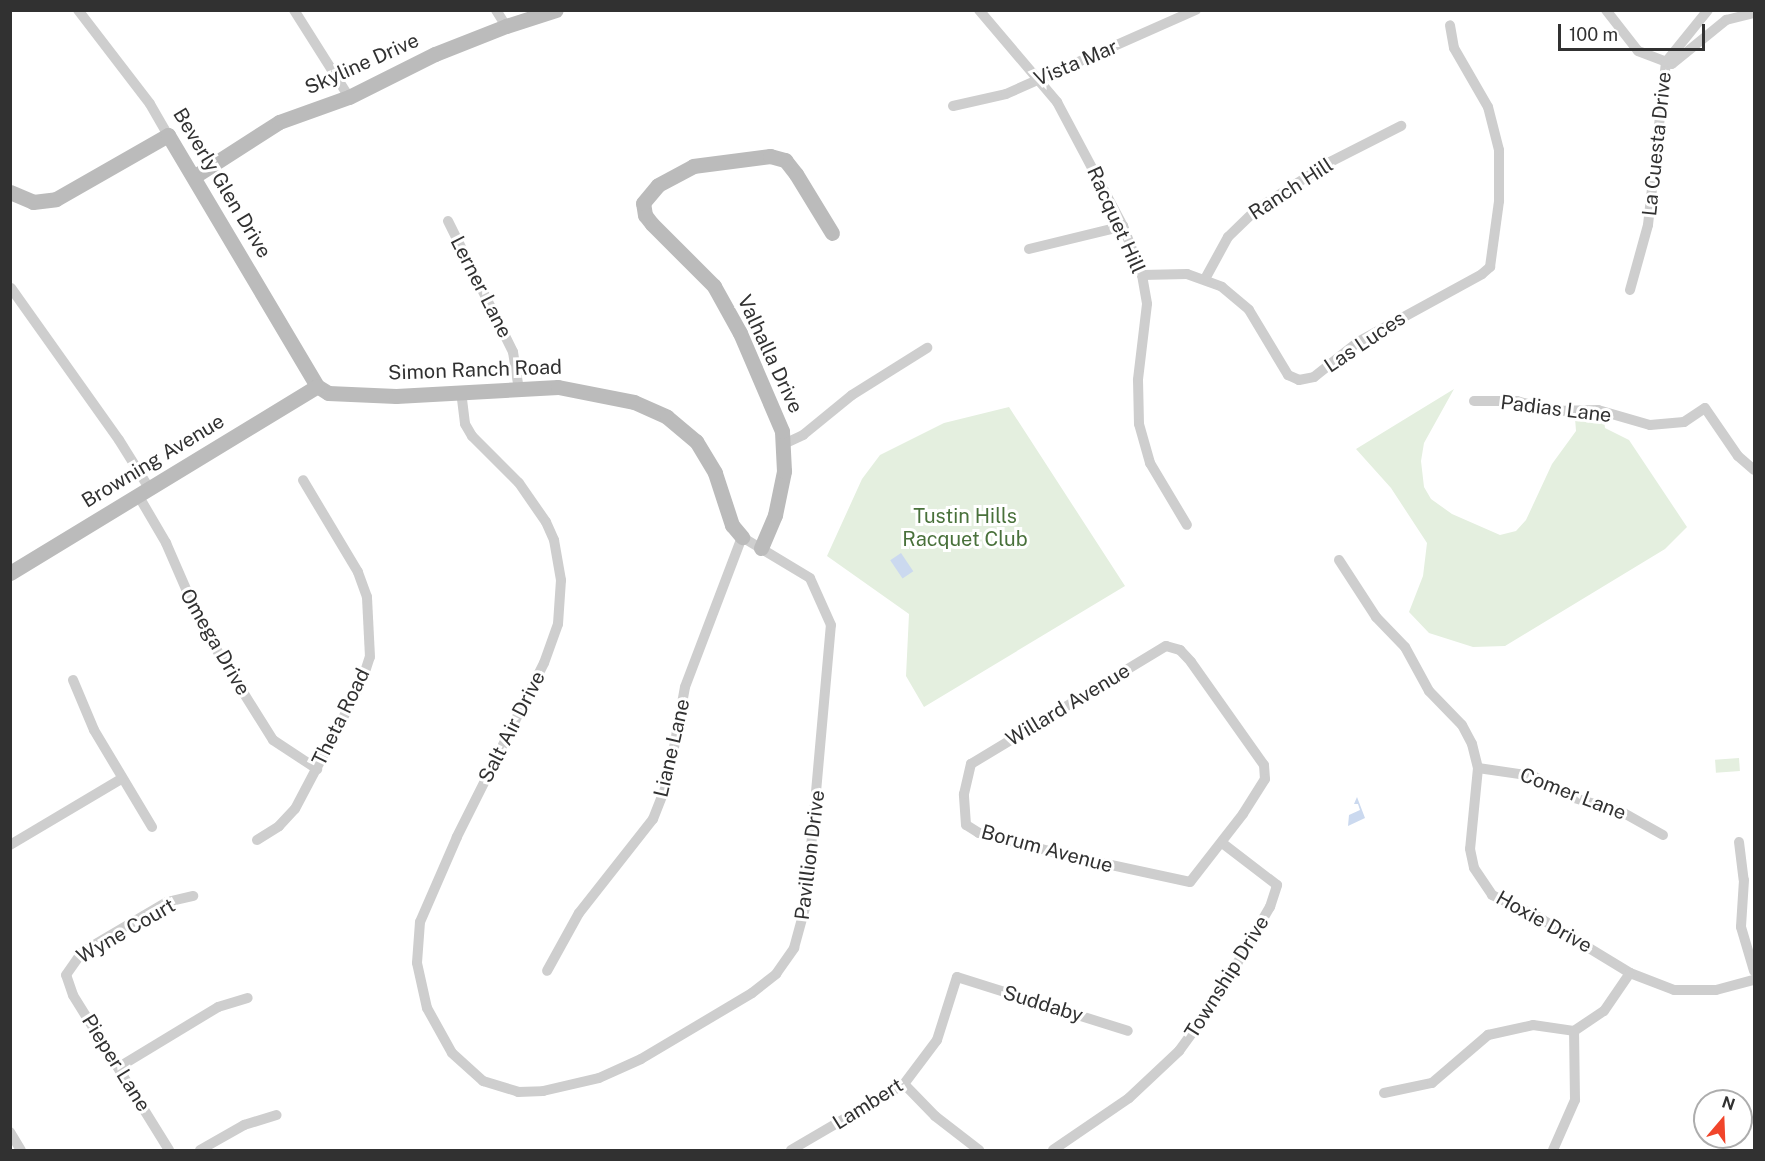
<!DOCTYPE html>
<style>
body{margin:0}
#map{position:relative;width:1765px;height:1161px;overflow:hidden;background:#fff;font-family:"Public Sans",sans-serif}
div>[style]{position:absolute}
.green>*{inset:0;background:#e4efdf;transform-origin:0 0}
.water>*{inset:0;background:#cbd9ef;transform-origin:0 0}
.street>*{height:10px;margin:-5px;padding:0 5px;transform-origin:5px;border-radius:5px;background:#cecece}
.secondary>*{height:15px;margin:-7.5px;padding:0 7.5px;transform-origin:7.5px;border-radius:7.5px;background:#bbb}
span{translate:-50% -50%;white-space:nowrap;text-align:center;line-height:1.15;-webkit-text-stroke:6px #fff;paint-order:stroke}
.street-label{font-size:20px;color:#313131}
.park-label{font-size:20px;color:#49713b}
.frame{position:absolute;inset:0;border:12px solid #313131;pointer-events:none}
.north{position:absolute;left:1693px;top:1089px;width:60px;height:60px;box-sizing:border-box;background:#fff;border:2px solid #adadad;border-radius:50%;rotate:19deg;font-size:16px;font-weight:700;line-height:24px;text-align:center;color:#313131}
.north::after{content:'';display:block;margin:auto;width:21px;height:27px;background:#f1452b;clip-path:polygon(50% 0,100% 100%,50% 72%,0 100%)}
.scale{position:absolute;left:1558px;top:24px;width:147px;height:27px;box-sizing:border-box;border:3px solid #313131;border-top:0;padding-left:8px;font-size:18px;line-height:21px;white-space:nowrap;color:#313131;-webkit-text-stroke:4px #fff;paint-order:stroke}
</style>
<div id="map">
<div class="green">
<div style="clip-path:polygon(1454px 389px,1424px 443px,1421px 461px,1424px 487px,1431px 499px,1452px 514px,1500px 535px,1516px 531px,1526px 520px,1552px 464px,1576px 431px,1575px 418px,1597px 418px,1604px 420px,1605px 428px,1629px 440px,1687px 527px,1665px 549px,1505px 646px,1473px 647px,1429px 633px,1409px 612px,1423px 576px,1427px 543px,1391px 488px,1356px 449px)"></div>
<div style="clip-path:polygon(1009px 407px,1125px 586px,924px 707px,906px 676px,909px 614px,827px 556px,862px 479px,880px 455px,944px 423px)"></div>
<div style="left:1739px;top:758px;width:13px;height:24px;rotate:86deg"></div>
</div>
<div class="water">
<div style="left:901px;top:553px;width:22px;height:13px;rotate:56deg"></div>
<div style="clip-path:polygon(1357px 797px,1365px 818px,1348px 826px,1349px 815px,1360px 810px,1358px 804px,1354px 804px)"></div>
</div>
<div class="street">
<div style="left:78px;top:10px;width:118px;rotate:52.5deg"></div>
<div style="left:150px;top:104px;width:36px;rotate:60deg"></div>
<div style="left:294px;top:10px;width:103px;rotate:57.7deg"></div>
<div style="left:496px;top:10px;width:19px;rotate:58deg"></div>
<div style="left:979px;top:10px;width:121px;rotate:49.7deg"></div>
<div style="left:1057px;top:102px;width:140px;rotate:62deg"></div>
<div style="left:1123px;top:226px;width:53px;rotate:68.8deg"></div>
<div style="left:1142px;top:275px;width:29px;rotate:80deg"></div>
<div style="left:1147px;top:304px;width:77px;rotate:96.8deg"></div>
<div style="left:1138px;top:380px;width:44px;rotate:88.7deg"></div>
<div style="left:1139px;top:424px;width:41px;rotate:74.2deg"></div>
<div style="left:1150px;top:463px;width:72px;rotate:59.2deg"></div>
<div style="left:1606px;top:10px;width:52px;rotate:52deg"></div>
<div style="left:1638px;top:51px;width:36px;rotate:21deg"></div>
<div style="left:1672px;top:64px;width:70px;rotate:-39.2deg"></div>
<div style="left:1726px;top:20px;width:29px;rotate:-14deg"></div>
<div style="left:953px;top:106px;width:54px;rotate:-12.8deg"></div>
<div style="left:1006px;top:94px;width:208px;rotate:-23.9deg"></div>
<div style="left:448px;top:221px;width:146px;rotate:63.6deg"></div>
<div style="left:513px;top:352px;width:36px;rotate:81deg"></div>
<div style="left:1029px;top:249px;width:97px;rotate:-13.7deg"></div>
<div style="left:1142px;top:275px;width:45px;rotate:-1.3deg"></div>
<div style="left:1187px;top:274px;width:37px;rotate:20deg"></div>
<div style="left:1222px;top:287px;width:35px;rotate:40deg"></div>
<div style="left:1249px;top:310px;width:76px;rotate:59deg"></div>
<div style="left:1288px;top:375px;width:12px;rotate:24deg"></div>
<div style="left:1299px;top:380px;width:15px;rotate:-11deg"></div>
<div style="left:1314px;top:377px;width:56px;rotate:-38.5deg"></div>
<div style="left:1358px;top:342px;width:141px;rotate:-28.7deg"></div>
<div style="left:1482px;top:274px;width:11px;rotate:-41deg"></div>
<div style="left:1490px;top:267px;width:67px;rotate:-82.2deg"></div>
<div style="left:1499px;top:201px;width:51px;rotate:-90deg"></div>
<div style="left:1499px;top:150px;width:44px;rotate:-104.3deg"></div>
<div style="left:1488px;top:107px;width:68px;rotate:-120deg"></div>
<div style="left:1454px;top:48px;width:23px;rotate:-100deg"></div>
<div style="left:1205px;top:279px;width:48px;rotate:-61.3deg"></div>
<div style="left:1228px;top:237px;width:40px;rotate:-44deg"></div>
<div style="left:1257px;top:209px;width:87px;rotate:-32.8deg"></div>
<div style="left:1330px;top:162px;width:80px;rotate:-26.9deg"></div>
<div style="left:11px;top:288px;width:186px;rotate:54.6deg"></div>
<div style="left:119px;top:440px;width:57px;rotate:58deg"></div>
<div style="left:1630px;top:290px;width:67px;rotate:-74.5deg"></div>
<div style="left:1648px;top:225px;width:164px;rotate:-83.7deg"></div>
<div style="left:1666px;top:62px;width:67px;rotate:-51.1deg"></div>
<div style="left:461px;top:391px;width:33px;rotate:83deg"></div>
<div style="left:465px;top:424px;width:14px;rotate:60deg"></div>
<div style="left:472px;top:436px;width:66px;rotate:45deg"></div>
<div style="left:519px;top:483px;width:47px;rotate:55.3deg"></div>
<div style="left:546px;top:522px;width:20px;rotate:66deg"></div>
<div style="left:554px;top:540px;width:41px;rotate:80.1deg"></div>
<div style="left:561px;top:580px;width:44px;rotate:93.9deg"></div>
<div style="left:558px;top:624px;width:41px;rotate:109.7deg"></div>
<div style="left:544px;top:663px;width:195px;rotate:116.6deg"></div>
<div style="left:457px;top:837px;width:93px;rotate:113.5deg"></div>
<div style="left:420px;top:922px;width:41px;rotate:94.2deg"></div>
<div style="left:417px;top:963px;width:46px;rotate:77.5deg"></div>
<div style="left:427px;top:1008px;width:51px;rotate:60.9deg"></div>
<div style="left:452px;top:1053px;width:42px;rotate:42.1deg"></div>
<div style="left:483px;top:1081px;width:37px;rotate:17deg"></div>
<div style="left:518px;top:1092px;width:25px;rotate:-2deg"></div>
<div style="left:543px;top:1091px;width:57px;rotate:-13.1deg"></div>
<div style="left:599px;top:1078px;width:46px;rotate:-24.3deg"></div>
<div style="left:641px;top:1059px;width:129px;rotate:-30.7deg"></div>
<div style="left:752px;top:993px;width:31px;rotate:-38deg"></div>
<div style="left:776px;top:974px;width:32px;rotate:-55deg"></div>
<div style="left:794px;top:948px;width:46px;rotate:-74.7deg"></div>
<div style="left:806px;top:904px;width:280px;rotate:-84.9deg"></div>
<div style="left:831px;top:625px;width:51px;rotate:-114.1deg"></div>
<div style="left:810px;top:578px;width:79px;rotate:-148.9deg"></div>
<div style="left:742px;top:537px;width:160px;rotate:110.8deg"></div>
<div style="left:685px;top:687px;width:96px;rotate:100.3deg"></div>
<div style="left:668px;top:781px;width:41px;rotate:111.5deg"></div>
<div style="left:653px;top:819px;width:120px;rotate:128.2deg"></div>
<div style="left:579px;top:913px;width:66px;rotate:118.9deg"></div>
<div style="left:1474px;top:401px;width:43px"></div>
<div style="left:1517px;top:401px;width:37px;rotate:16deg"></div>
<div style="left:1553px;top:411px;width:45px;rotate:-1.3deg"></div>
<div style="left:1598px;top:410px;width:54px;rotate:16.1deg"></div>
<div style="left:1650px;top:425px;width:34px;rotate:-5deg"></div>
<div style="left:1684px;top:422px;width:25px;rotate:-34deg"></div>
<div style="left:1705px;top:408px;width:58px;rotate:55.5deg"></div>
<div style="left:1738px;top:456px;width:21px;rotate:41deg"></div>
<div style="left:786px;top:443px;width:19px;rotate:-25deg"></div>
<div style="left:803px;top:435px;width:63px;rotate:-39.2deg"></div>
<div style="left:852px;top:395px;width:89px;rotate:-32.1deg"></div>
<div style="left:138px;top:495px;width:56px;rotate:59.7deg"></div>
<div style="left:166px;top:543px;width:93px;rotate:66.5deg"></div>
<div style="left:203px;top:628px;width:132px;rotate:58deg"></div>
<div style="left:273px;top:740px;width:53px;rotate:33.4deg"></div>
<div style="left:1339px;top:560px;width:68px;rotate:57deg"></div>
<div style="left:1376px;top:617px;width:42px;rotate:46deg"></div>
<div style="left:1405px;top:647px;width:50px;rotate:61.4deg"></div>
<div style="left:1429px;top:691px;width:47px;rotate:45.9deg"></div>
<div style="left:1462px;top:725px;width:21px;rotate:62deg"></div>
<div style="left:1472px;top:744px;width:25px;rotate:76deg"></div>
<div style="left:1478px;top:768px;width:81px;rotate:95.6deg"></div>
<div style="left:1470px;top:849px;width:19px;rotate:78deg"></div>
<div style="left:1474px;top:868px;width:32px;rotate:56deg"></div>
<div style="left:1492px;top:895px;width:51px;rotate:25.6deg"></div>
<div style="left:1538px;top:917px;width:108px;rotate:31.3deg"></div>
<div style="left:1630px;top:973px;width:47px;rotate:21.1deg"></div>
<div style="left:1674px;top:990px;width:42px"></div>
<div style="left:1716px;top:990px;width:39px;rotate:-15deg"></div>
<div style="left:1166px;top:646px;width:15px;rotate:16deg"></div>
<div style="left:1180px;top:650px;width:16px;rotate:47deg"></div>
<div style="left:1191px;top:662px;width:126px;rotate:54.7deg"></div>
<div style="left:1264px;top:765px;width:14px;rotate:86deg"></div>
<div style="left:1265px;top:779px;width:41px;rotate:122.2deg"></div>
<div style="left:1243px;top:814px;width:86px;rotate:127.9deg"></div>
<div style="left:1190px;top:882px;width:132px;rotate:-167.8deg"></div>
<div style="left:1061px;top:854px;width:85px;rotate:-165.6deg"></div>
<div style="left:979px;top:833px;width:15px;rotate:-148deg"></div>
<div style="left:966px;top:825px;width:31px;rotate:-94deg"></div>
<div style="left:964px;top:794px;width:31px;rotate:-77deg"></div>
<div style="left:971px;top:764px;width:228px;rotate:-31.2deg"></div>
<div style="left:73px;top:680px;width:54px;rotate:67.2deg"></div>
<div style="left:94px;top:730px;width:113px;rotate:59.1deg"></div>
<div style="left:1478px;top:768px;width:56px;rotate:8.3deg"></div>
<div style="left:1533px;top:776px;width:43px;rotate:28.9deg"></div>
<div style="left:1571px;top:797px;width:53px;rotate:16.4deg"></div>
<div style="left:1622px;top:812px;width:47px;rotate:29.3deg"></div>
<div style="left:257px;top:840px;width:26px;rotate:-32deg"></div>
<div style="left:279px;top:826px;width:23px;rotate:-47deg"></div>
<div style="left:295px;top:809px;width:141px;rotate:-62.2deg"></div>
<div style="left:361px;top:684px;width:28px;rotate:-72deg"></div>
<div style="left:370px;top:657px;width:60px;rotate:-92.9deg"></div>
<div style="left:367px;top:597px;width:27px;rotate:-110deg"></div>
<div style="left:358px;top:572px;width:107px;rotate:-120.9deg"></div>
<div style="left:1739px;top:842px;width:38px;rotate:83deg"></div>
<div style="left:1744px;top:880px;width:47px;rotate:93.7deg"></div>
<div style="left:1741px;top:927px;width:46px;rotate:73.5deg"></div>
<div style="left:10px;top:845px;width:129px;rotate:-30.7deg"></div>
<div style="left:119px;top:1067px;width:116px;rotate:-31.2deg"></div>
<div style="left:218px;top:1007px;width:31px;rotate:-17deg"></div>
<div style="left:904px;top:1084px;width:45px;rotate:45.9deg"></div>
<div style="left:935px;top:1116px;width:56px;rotate:37.7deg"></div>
<div style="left:1384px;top:1093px;width:49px;rotate:-11.8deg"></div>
<div style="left:1432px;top:1083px;width:74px;rotate:-40.6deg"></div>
<div style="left:1488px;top:1035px;width:46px;rotate:-12.5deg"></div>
<div style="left:1533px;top:1025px;width:41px;rotate:8.3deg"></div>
<div style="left:1574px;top:1031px;width:36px;rotate:-34deg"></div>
<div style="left:1604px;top:1011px;width:46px;rotate:-55.6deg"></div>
<div style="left:10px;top:1132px;width:21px;rotate:59deg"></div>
<div style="left:169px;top:1150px;width:182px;rotate:-121.8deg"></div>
<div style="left:73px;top:995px;width:21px;rotate:-109deg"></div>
<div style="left:66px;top:975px;width:28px;rotate:-55deg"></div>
<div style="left:82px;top:952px;width:99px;rotate:-30.5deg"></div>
<div style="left:167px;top:902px;width:27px;rotate:-13deg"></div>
<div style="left:200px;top:1150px;width:51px;rotate:-29.6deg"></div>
<div style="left:244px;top:1125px;width:34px;rotate:-17deg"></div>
<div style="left:791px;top:1150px;width:131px;rotate:-30.3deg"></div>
<div style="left:904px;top:1084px;width:55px;rotate:-53.1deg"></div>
<div style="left:937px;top:1040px;width:66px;rotate:-72.4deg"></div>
<div style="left:957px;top:977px;width:179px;rotate:17.5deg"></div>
<div style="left:1053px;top:1150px;width:92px;rotate:-34.4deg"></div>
<div style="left:1129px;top:1098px;width:69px;rotate:-43.2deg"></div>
<div style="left:1179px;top:1051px;width:63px;rotate:-54deg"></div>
<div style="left:1216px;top:1000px;width:108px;rotate:-59.9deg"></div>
<div style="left:1270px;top:907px;width:23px;rotate:-72deg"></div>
<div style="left:1277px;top:885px;width:69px;rotate:-142.6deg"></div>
<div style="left:1553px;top:1150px;width:55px;rotate:-66.3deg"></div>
<div style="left:1575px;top:1100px;width:69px;rotate:-90.8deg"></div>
</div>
<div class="secondary">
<div style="left:195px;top:176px;width:100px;rotate:-32.7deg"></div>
<div style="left:279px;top:122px;width:74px;rotate:-19.7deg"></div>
<div style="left:349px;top:97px;width:96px;rotate:-26.6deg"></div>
<div style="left:435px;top:54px;width:76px;rotate:-21.5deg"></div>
<div style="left:506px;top:26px;width:52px;rotate:-17.7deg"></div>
<div style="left:10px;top:192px;width:25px;rotate:23deg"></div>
<div style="left:33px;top:202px;width:23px;rotate:-7deg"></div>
<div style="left:56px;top:199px;width:129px;rotate:-29.7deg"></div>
<div style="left:168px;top:135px;width:292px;rotate:59.3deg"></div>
<div style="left:317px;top:386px;width:13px;rotate:32deg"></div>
<div style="left:328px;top:393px;width:68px;rotate:2.5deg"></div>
<div style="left:396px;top:396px;width:162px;rotate:-3.2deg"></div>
<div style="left:558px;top:387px;width:77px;rotate:11.2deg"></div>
<div style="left:634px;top:402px;width:36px;rotate:24deg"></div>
<div style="left:667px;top:417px;width:38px;rotate:40deg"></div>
<div style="left:696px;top:441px;width:37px;rotate:59deg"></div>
<div style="left:715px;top:473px;width:55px;rotate:71.9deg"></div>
<div style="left:732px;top:525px;width:16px;rotate:50deg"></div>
<div style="left:761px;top:548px;width:36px;rotate:-67deg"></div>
<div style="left:775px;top:515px;width:45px;rotate:-78.4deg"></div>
<div style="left:784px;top:471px;width:40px;rotate:-92.9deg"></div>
<div style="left:782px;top:431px;width:107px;rotate:-113.2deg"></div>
<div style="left:740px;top:333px;width:54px;rotate:-119deg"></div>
<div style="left:714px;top:286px;width:88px;rotate:-135deg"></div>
<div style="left:652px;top:224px;width:11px;rotate:-128deg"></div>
<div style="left:645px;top:215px;width:12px;rotate:-99deg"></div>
<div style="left:643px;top:203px;width:23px;rotate:-50deg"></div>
<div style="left:658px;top:185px;width:40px;rotate:-28deg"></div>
<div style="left:693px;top:166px;width:78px;rotate:-7.4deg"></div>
<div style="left:770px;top:156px;width:16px;rotate:15deg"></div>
<div style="left:785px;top:160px;width:18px;rotate:52deg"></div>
<div style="left:796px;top:174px;width:69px;rotate:58.6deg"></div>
<div style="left:10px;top:573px;width:359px;rotate:-31.3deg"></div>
</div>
<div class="street-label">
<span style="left:1076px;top:63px;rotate:-23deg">Vista Mar</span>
<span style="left:362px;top:64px;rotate:-24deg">Skyline Drive</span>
<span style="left:1657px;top:144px;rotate:-84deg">La Cuesta Drive</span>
<span style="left:222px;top:183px;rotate:59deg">Beverly Glen Drive</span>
<span style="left:1291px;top:189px;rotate:-33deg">Ranch Hill</span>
<span style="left:1116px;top:220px;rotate:66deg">Racquet Hill</span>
<span style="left:481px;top:287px;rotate:63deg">Lerner Lane</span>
<span style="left:1365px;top:342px;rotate:-34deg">Las Luces</span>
<span style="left:770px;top:354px;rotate:65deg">Valhalla Drive</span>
<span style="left:475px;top:370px;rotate:-2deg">Simon Ranch Road</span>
<span style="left:1556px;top:409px;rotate:7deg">Padias Lane</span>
<span style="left:153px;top:461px;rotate:-31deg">Browning Avenue</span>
<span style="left:215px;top:642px;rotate:60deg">Omega Drive</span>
<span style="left:1068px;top:705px;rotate:-31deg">Willard Avenue</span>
<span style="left:341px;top:717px;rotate:-64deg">Theta Road</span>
<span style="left:512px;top:727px;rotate:-63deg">Salt Air Drive</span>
<span style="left:672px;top:748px;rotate:-77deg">Liane Lane</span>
<span style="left:1573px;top:794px;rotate:21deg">Comer Lane</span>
<span style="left:1047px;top:849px;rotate:15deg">Borum Avenue</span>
<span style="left:810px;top:855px;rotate:-83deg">Pavillion Drive</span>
<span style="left:1544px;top:922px;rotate:29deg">Hoxie Drive</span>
<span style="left:126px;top:931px;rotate:-30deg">Wyne Court</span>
<span style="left:1227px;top:977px;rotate:-58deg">Township Drive</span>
<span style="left:1043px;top:1004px;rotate:17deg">Suddaby</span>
<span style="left:116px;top:1063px;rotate:58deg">Pieper Lane</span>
<span style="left:868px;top:1104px;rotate:-32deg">Lambert</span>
</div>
<div class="park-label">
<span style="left:965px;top:528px">Tustin Hills<br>Racquet Club</span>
</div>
<div class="frame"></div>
<div class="north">N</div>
<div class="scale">100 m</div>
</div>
